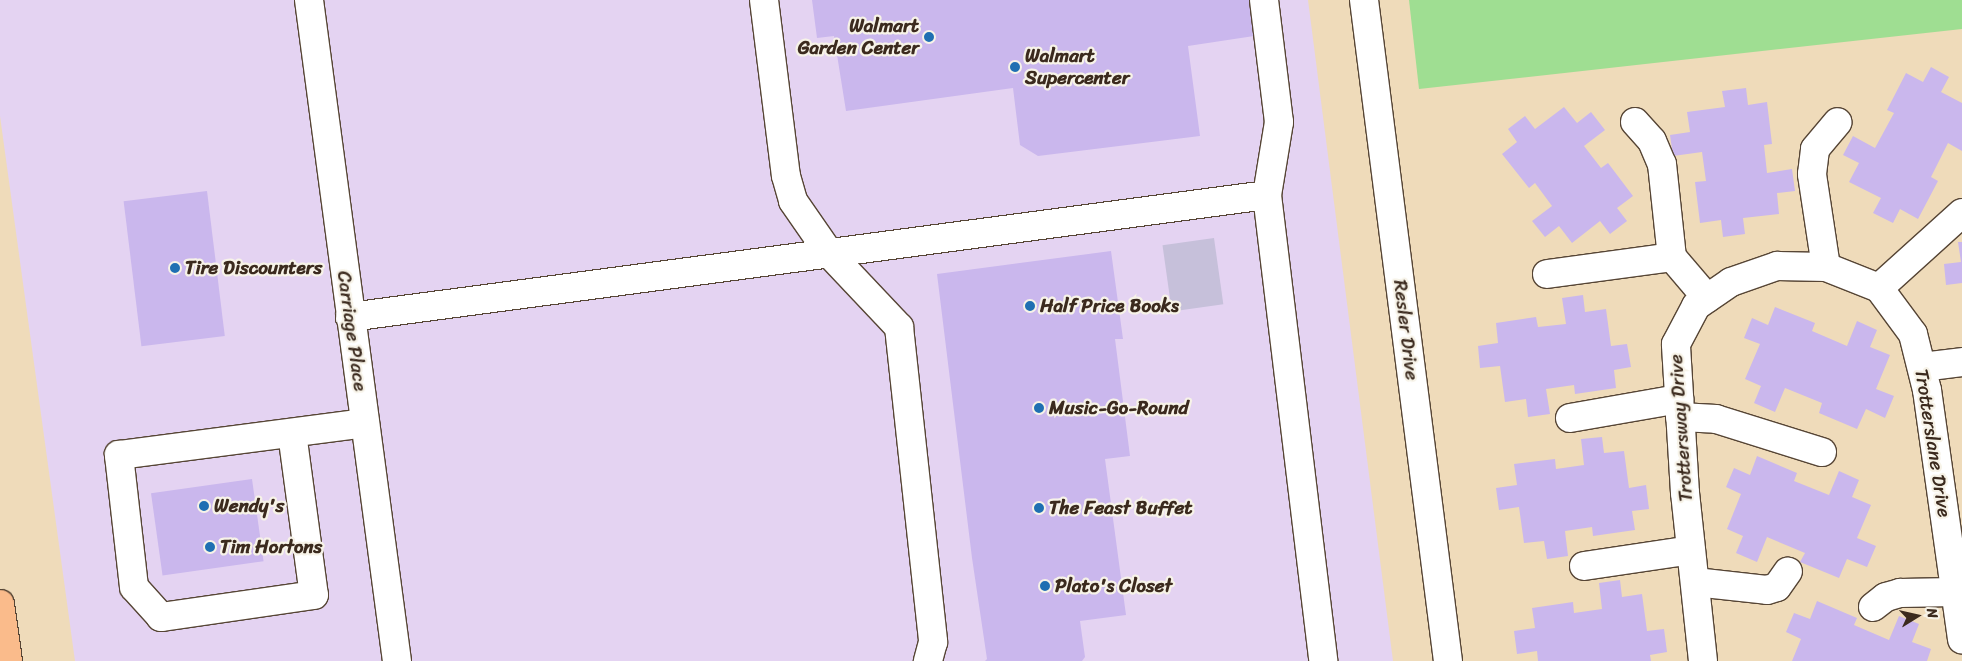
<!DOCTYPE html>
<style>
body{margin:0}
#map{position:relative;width:1962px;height:661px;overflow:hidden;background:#efdbba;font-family:Sriracha,sans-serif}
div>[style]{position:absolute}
.built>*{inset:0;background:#e4d3f2}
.industrial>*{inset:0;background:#c6c0da;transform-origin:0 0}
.green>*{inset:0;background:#9fde92}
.building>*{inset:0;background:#cab7ed;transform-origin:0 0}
.roads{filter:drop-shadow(1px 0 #564535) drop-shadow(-1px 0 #564535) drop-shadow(0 1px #564535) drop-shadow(0 -1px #564535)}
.minor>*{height:28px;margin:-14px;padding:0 14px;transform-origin:14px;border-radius:14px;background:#fff}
.major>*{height:28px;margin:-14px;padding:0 14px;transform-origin:14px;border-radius:14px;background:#fabb8b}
.dots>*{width:14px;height:14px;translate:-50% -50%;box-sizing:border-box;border:2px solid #f7f3e8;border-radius:50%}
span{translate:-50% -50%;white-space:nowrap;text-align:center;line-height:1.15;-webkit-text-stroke:4.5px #f7f3e8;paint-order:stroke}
.poi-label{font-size:19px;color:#3b2a1e;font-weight:700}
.right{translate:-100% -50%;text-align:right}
.left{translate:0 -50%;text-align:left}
.street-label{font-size:19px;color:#3b2a1e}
.north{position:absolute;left:1892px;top:591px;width:50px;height:50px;-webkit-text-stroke:4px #f7f3e8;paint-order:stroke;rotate:80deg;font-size:14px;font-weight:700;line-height:20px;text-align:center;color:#3b2a1e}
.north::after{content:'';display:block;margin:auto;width:18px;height:22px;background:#3b2a1e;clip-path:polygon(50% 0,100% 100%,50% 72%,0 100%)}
</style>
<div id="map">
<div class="built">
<div style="clip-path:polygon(0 0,1308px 0,1393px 661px,75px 661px,0 116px)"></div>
</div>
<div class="industrial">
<div style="left:1214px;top:238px;width:67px;height:52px;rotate:82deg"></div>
</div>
<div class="green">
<div style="clip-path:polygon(1409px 0,1962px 0,1962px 29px,1419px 89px)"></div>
</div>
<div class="building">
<div style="clip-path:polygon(812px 0,1250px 0,1254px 36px,1188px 46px,1200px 136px,1038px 156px,1020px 145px,1013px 88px,846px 111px,834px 36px,817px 38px)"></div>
<div style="clip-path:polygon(1931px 67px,1949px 77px,1941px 92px,1962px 103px,1962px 151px,1948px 143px,1931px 177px,1938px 181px,1918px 219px,1900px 209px,1893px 223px,1873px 213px,1881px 198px,1849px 182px,1859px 163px,1843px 155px,1853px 136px,1875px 148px,1894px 113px,1887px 110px,1906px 73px,1923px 82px)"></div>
<div style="clip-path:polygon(1746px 88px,1748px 105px,1767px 102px,1772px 144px,1764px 145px,1767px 173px,1792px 169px,1795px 191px,1777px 193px,1779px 214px,1743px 218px,1745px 234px,1723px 237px,1721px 220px,1700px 223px,1695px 182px,1706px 181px,1702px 152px,1673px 156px,1670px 135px,1690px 132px,1687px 112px,1725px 107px,1722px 91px)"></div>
<div style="clip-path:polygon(1564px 107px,1577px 123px,1591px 112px,1605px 130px,1584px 146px,1601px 168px,1608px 163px,1633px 196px,1617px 208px,1627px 221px,1610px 234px,1600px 221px,1572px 243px,1559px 226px,1545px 237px,1532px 221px,1552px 206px,1535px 183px,1529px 188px,1502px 154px,1517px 142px,1508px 129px,1525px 116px,1535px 129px)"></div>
<div style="left:207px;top:191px;width:146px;height:84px;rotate:83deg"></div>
<div style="clip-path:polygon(1958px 242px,1962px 242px,1962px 283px,1946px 285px,1944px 264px,1961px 262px)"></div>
<div style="clip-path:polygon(1111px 251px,1123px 339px,1115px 339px,1130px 456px,1105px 459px,1126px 615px,1080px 621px,1085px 657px,1082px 661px,985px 661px,987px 659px,972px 558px,937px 274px)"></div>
<div style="clip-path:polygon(1583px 295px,1585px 312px,1606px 309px,1611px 346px,1627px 344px,1631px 367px,1614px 370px,1616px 388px,1575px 394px,1574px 385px,1546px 389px,1550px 414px,1528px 417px,1526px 399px,1505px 402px,1500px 366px,1480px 368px,1478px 346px,1498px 343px,1496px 323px,1536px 317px,1538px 327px,1566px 324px,1562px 298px)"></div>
<div style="clip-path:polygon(1775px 307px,1815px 323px,1812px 331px,1847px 346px,1857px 321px,1877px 330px,1870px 347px,1890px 355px,1876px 389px,1894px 396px,1885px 418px,1866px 409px,1857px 429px,1819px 413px,1822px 403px,1785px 388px,1775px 412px,1754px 403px,1761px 386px,1745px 379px,1760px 344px,1744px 338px,1752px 318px,1768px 325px)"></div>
<div style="clip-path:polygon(1602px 437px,1604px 453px,1624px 451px,1629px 488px,1646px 485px,1649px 509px,1632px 511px,1635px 530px,1593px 536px,1592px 527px,1565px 531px,1568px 556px,1547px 559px,1544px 541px,1524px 543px,1519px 507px,1499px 510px,1496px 488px,1517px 485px,1514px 464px,1555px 459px,1556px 469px,1584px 465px,1581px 439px)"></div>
<div style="clip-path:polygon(1757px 456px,1797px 473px,1794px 481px,1829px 495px,1839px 471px,1859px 480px,1852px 497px,1871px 505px,1857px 538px,1876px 546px,1867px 567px,1847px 559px,1839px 578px,1800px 562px,1805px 553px,1767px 537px,1757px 562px,1736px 553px,1743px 536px,1727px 529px,1741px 494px,1726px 487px,1734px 468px,1750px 475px)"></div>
<div style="left:252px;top:479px;width:83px;height:102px;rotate:82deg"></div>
<div style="clip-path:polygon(1620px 580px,1622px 597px,1642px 594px,1647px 631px,1664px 629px,1667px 652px,1650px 655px,1651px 661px,1538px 661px,1537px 651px,1517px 654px,1514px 631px,1535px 628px,1532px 608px,1573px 602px,1574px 613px,1602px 609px,1599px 583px)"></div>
<div style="clip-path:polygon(1817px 601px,1857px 618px,1854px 625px,1889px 640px,1899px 616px,1919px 624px,1912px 642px,1931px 649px,1927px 661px,1792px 661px,1801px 639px,1786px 632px,1794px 613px,1810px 619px)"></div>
</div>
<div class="roads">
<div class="minor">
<div style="left:309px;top:0;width:667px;rotate:82.42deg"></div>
<div style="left:764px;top:0;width:177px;rotate:82.9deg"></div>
<div style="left:786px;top:176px;width:26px;rotate:74deg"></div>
<div style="left:793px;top:201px;width:63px;rotate:55.3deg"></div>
<div style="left:829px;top:253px;width:102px;rotate:46.6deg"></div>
<div style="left:899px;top:327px;width:317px;rotate:83.8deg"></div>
<div style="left:933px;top:642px;width:20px;rotate:105deg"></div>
<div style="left:1264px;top:0;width:123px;rotate:83deg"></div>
<div style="left:1279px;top:122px;width:74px;rotate:99.3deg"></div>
<div style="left:1267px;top:195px;width:469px;rotate:83.1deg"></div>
<div style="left:1364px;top:0;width:666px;rotate:82.76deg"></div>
<div style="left:1635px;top:122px;width:25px;rotate:48deg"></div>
<div style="left:1652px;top:141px;width:25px;rotate:67deg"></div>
<div style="left:1662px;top:164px;width:94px;rotate:83.9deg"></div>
<div style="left:1826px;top:267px;width:94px;rotate:-98.6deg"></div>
<div style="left:1812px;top:174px;width:25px;rotate:-83deg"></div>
<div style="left:1815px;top:149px;width:35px;rotate:-50deg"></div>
<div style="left:1547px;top:274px;width:126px;rotate:-7.7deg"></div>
<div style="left:1672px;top:257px;width:54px;rotate:49.5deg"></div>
<div style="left:1879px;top:288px;width:57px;rotate:53.5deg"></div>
<div style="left:1913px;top:334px;width:58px;rotate:76deg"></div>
<div style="left:1927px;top:390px;width:252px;rotate:82deg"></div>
<div style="left:1879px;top:288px;width:112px;rotate:-42.1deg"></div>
<div style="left:350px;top:317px;width:925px;rotate:-7.58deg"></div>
<div style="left:1922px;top:367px;width:40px;rotate:-7.1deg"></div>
<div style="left:1680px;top:417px;width:36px;rotate:3deg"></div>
<div style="left:1716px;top:419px;width:111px;rotate:17.3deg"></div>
<div style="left:1570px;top:418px;width:111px;rotate:-9.9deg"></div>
<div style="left:292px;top:433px;width:163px;rotate:82.3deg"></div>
<div style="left:314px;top:595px;width:155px;rotate:171.8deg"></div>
<div style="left:161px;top:617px;width:40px;rotate:-132deg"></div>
<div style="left:134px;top:587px;width:133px;rotate:-96.5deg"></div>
<div style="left:119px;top:455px;width:248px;rotate:-7.4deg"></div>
<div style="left:1584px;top:566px;width:108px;rotate:-8.5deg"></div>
<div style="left:1695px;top:582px;width:72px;rotate:6.3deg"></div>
<div style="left:1767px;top:590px;width:10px;rotate:-17deg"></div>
<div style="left:1777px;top:587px;width:19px;rotate:-55deg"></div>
<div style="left:1873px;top:607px;width:16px;rotate:-38deg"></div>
<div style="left:1886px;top:597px;width:15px;rotate:-16deg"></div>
<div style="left:1900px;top:593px;width:55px;rotate:-1deg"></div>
<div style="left:1703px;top:661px;width:169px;rotate:-96.1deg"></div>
<div style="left:1685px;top:493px;width:149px;rotate:-93.5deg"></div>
<div style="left:1676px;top:344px;width:43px;rotate:-62.2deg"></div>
<div style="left:1696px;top:306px;width:42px;rotate:-34.4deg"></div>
<div style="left:1731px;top:282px;width:49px;rotate:-19.2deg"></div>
<div style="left:1777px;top:266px;width:49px;rotate:1.2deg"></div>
<div style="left:1826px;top:267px;width:57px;rotate:21.6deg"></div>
</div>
<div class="major">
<div style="left:0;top:604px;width:58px;rotate:82deg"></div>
</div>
</div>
<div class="dots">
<div style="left:929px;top:37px;background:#1f6fb2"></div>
<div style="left:1015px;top:67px;background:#1f6fb2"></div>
<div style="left:175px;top:268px;background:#1f6fb2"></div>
<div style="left:1030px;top:306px;background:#1f6fb2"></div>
<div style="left:1039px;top:408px;background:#1f6fb2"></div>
<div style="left:204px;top:506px;background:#1f6fb2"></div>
<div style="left:1039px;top:508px;background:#1f6fb2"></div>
<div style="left:210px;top:547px;background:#1f6fb2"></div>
<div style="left:1045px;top:586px;background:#1f6fb2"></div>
</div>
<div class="poi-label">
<span class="right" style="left:919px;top:37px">Walmart<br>Garden Center</span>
<span class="left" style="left:1025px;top:67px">Walmart<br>Supercenter</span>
<span class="left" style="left:185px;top:268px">Tire Discounters</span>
<span class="left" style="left:1040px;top:306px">Half Price Books</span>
<span class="left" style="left:1049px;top:408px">Music-Go-Round</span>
<span class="left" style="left:214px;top:506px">Wendy's</span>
<span class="left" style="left:1049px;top:508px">The Feast Buffet</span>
<span class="left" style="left:220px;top:547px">Tim Hortons</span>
<span class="left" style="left:1055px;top:586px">Plato's Closet</span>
</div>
<div class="street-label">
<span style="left:1406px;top:330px;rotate:83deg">Resler Drive</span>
<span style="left:352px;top:331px;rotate:82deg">Carriage Place</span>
<span style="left:1681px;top:428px;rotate:-94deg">Trottersway Drive</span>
<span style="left:1933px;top:443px;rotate:81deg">Trotterslane Drive</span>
</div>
<div class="north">N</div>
</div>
